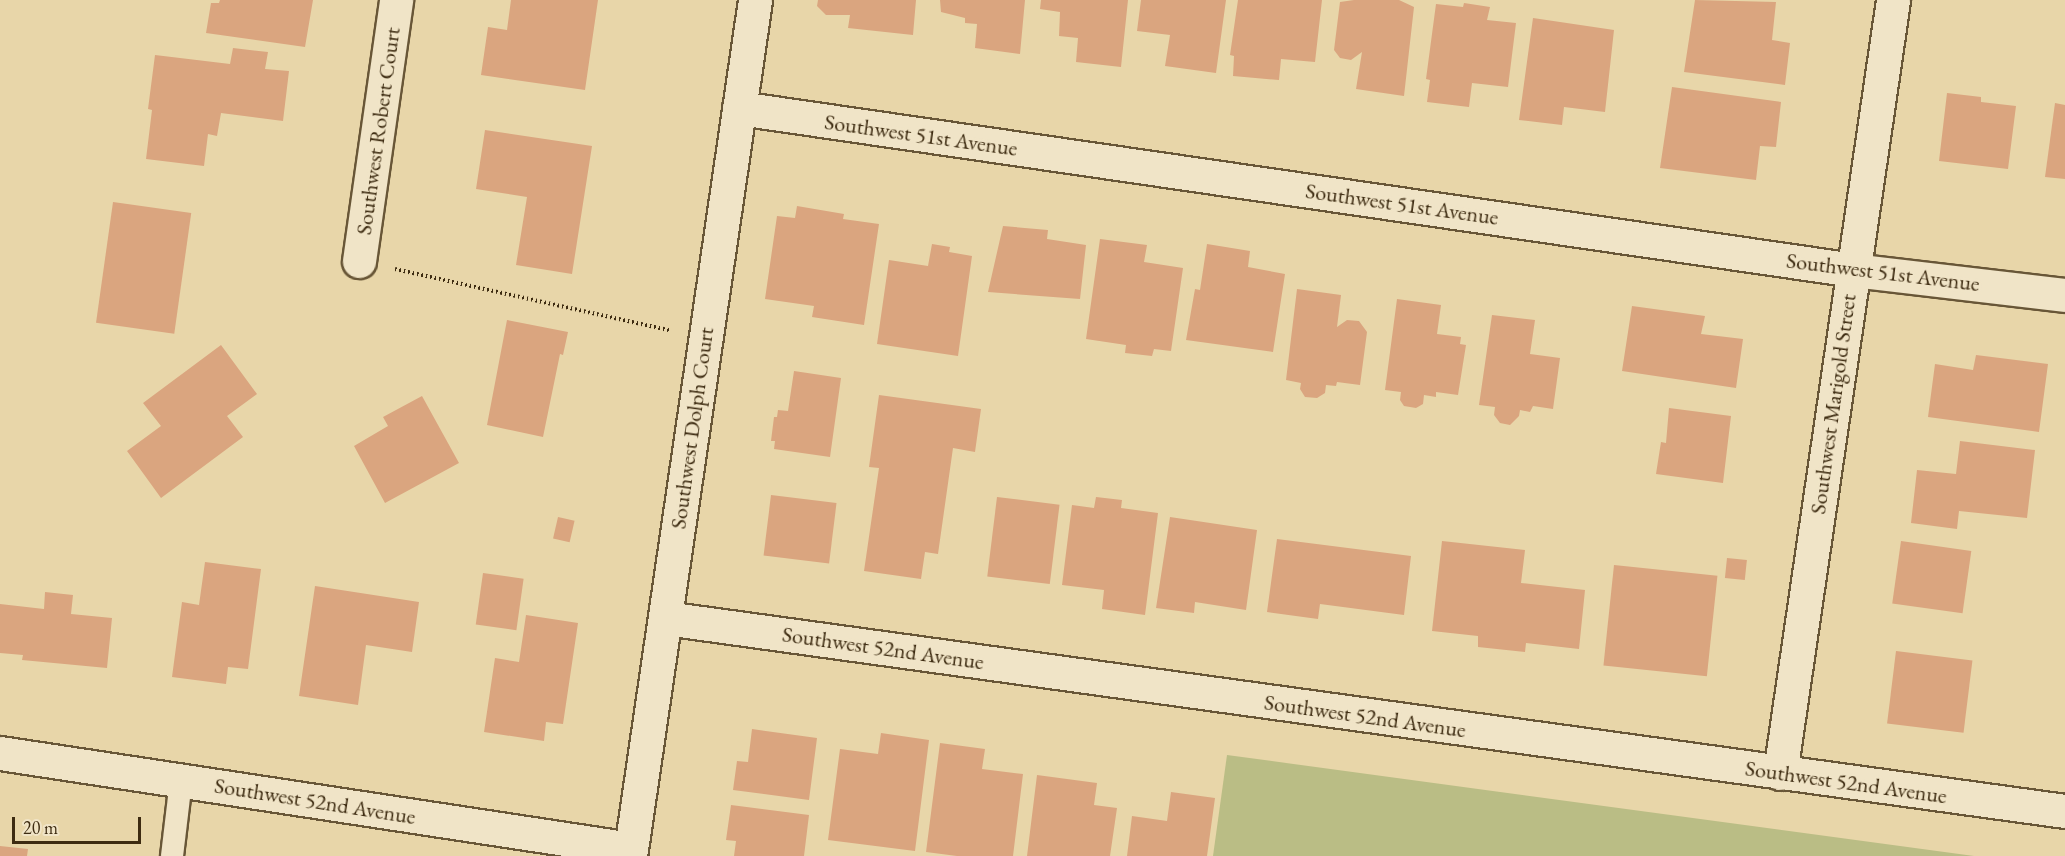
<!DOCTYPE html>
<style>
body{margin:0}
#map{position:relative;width:2065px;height:856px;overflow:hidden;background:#e8d6a9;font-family:"EB Garamond",serif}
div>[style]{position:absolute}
.green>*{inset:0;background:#babd85}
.building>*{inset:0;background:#daa57f;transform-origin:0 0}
.path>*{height:4px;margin-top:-2px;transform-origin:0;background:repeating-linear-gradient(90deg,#3d2b11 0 1.5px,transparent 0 4.5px)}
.roads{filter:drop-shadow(2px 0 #685637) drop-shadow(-2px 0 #685637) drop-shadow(0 2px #685637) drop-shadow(0 -2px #685637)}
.lane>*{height:22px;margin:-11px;padding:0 11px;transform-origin:11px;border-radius:11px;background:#f0e4c7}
.street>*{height:33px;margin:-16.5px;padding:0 16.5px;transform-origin:16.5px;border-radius:16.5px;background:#f0e4c7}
span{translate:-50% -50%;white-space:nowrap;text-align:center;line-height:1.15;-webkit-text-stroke:5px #f0e4c7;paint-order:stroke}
.street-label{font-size:22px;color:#3d2b11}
.scale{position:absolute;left:12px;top:817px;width:129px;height:27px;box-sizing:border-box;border:3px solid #3d2b11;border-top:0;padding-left:8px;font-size:18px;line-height:21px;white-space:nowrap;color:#3d2b11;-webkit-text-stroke:4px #f0e4c7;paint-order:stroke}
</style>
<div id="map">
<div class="green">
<div style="clip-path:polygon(1227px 755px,1974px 856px,1213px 856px)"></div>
</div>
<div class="building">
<div style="clip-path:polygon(220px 0,313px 0,305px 47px,206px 33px,211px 3px,219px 3px)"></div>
<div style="clip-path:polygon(511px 0,598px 0,585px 90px,481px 75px,488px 27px,507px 30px)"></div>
<div style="clip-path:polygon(818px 0,916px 0,913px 35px,848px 28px,850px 15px,826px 15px,817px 6px)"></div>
<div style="clip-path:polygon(940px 0,1025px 0,1020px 54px,975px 48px,977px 24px,965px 23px,965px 18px,941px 12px)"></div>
<div style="clip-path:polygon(1041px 0,1128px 0,1121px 67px,1076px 62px,1078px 38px,1059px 36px,1060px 12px,1040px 9px)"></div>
<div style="clip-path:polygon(1141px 0,1226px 0,1216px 73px,1165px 66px,1170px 35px,1137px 31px)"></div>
<div style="clip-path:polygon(1238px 0,1322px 0,1315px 62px,1281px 59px,1279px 80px,1233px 76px,1234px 56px,1230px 55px)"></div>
<div style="clip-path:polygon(1354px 0,1399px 0,1414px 7px,1404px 96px,1356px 89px,1362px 52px,1351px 60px,1340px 58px,1334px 50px,1340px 2px)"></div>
<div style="clip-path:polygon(1695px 0,1776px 2px,1772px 40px,1790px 43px,1785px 85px,1684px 72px)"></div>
<div style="clip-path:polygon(1464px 3px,1490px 7px,1487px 20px,1516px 23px,1508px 87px,1472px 83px,1469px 107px,1427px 102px,1430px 80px,1426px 79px,1436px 4px,1463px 7px)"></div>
<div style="clip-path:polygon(1533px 18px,1614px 30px,1605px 112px,1564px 107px,1562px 125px,1519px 120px)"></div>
<div style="clip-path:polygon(233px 48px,268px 52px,265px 69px,289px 71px,283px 121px,221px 113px,217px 136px,208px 134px,204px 166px,146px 159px,152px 110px,148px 109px,155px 55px,230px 64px)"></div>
<div style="clip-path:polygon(1672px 87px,1781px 102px,1776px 147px,1760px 146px,1756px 180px,1660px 168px)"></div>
<div style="clip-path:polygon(1947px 93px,1981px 97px,1981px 102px,2016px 106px,2008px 169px,1939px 161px)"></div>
<div style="clip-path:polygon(2055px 103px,2065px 105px,2065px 179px,2045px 177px)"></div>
<div style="clip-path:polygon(485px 130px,592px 146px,572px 274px,516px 265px,527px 197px,476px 189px)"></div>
<div style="left:113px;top:202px;width:79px;height:122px;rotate:8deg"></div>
<div style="clip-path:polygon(797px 206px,844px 214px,843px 219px,879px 224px,864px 325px,812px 317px,814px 306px,765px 299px,777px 216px,795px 218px)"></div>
<div style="clip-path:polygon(1003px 226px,1048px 230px,1047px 239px,1086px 245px,1080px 299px,988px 292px)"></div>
<div style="clip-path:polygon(1100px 239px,1147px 245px,1144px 262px,1183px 268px,1171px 351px,1154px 349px,1152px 356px,1125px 353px,1126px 345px,1086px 339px)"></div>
<div style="clip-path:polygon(932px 244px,950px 247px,949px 252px,972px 256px,958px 356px,877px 344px,889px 260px,928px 266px)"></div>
<div style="clip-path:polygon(1207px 244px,1250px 251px,1248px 267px,1285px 274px,1273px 352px,1186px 340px,1195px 289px,1200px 290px)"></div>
<div style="clip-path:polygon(1297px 289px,1341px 295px,1337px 327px,1347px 320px,1359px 321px,1367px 332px,1360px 385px,1337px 382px,1336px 386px,1326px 385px,1325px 393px,1317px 398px,1305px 397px,1300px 389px,1301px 383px,1286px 380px)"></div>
<div style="clip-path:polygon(1397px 299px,1441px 305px,1437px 334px,1461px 337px,1460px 344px,1466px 345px,1458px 395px,1436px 392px,1436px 397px,1424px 395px,1423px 404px,1416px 408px,1404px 406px,1400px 400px,1401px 392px,1385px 390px)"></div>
<div style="clip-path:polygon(1632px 306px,1705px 316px,1701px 334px,1743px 339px,1736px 388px,1622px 371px)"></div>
<div style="clip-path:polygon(1492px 315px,1535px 320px,1530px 354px,1560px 358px,1553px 409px,1533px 406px,1530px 412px,1520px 410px,1519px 416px,1510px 425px,1500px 423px,1494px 415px,1495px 407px,1479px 405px)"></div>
<div style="clip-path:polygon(507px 320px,568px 332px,563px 355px,560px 354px,543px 437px,487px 425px)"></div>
<div style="clip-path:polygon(221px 345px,257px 394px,227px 416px,243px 437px,161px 498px,127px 451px,161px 426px,143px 403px)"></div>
<div style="clip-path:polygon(1976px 355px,2048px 364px,2039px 432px,1928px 417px,1935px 364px,1973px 370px)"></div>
<div style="clip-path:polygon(794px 371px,841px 378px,830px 457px,774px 449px,775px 441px,771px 441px,774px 417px,777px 417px,778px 410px,788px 411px)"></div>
<div style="clip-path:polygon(879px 395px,981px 409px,975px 452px,953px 448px,938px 554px,925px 552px,921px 579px,864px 571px,879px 468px,869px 467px)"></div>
<div style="clip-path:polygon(422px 396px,459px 463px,385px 503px,354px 446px,388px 426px,383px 417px)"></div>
<div style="clip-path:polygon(1669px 408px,1731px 416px,1723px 483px,1656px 474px,1661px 442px,1666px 443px)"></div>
<div style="clip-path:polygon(1960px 441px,2035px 450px,2027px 518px,1959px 511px,1957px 529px,1911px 523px,1917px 470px,1956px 474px)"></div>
<div style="left:771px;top:495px;width:66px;height:61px;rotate:7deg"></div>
<div style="left:997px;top:497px;width:63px;height:80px;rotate:7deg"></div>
<div style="clip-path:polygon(1096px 497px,1122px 500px,1121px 508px,1158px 513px,1145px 615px,1102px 609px,1104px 590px,1062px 585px,1072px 505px,1094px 508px)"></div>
<div style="left:558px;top:517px;width:17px;height:22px;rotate:13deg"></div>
<div style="clip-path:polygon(1170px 517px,1257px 530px,1246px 610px,1195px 602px,1194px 613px,1156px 608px)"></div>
<div style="clip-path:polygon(1277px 539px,1411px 556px,1404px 615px,1320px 604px,1318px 619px,1267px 612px)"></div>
<div style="clip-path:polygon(1442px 541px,1525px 550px,1521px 583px,1585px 590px,1579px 649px,1526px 643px,1525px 652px,1478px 647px,1478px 636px,1432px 631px)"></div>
<div style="left:1901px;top:541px;width:71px;height:63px;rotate:8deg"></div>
<div style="left:1727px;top:558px;width:20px;height:20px;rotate:6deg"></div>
<div style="clip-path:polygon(205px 562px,261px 569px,248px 669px,228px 667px,226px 684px,172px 677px,182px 602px,199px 605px)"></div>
<div style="left:1614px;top:565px;width:104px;height:101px;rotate:6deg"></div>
<div style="left:483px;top:573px;width:41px;height:52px;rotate:8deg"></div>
<div style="clip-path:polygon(315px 586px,419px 602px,412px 652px,366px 645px,358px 705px,299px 696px)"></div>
<div style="clip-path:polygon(45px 592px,73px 595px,71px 614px,112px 618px,107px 668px,22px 660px,23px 655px,0 653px,0 604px,44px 609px)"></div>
<div style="clip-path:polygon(526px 615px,578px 623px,563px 724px,546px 722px,544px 741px,484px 732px,495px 658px,519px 662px)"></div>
<div style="left:1896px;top:651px;width:77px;height:73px;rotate:7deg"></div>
<div style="clip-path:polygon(752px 729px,817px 738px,809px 800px,733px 790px,737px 761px,748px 762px)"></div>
<div style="clip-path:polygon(881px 733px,929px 740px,915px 851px,828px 840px,840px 749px,878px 754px)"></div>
<div style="clip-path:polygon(940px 743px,985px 749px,982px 769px,1023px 774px,1013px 856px,957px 856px,926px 852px)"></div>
<div style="clip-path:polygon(1037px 775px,1097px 783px,1094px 805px,1117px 808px,1110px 856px,1027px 856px)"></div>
<div style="clip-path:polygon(1171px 792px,1215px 798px,1207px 856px,1127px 856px,1132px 816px,1167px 821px)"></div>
<div style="clip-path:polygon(731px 805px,809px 815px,804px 856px,734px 856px,736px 841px,726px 840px)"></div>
<div style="clip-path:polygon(0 846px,28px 849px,27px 856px,0 856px)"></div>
</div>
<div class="path">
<div style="left:395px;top:269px;width:281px;rotate:12.6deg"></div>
</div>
<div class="roads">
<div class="lane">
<div style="left:172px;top:856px;width:76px;rotate:-83.2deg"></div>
</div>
<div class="street">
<div style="left:739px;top:108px;width:1126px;rotate:8.27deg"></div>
<div style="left:1853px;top:270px;width:213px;rotate:6.7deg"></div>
<div style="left:359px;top:261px;width:264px;rotate:-81.9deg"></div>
<div style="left:665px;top:618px;width:1413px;rotate:7.85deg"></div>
<div style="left:0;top:753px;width:638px;rotate:8.65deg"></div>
<div style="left:1780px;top:773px;width:781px;rotate:-81.68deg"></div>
<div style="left:630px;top:856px;width:865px;rotate:-81.69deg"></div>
</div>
</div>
<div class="street-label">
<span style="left:378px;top:131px;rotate:-82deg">Southwest Robert Court</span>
<span style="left:921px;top:135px;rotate:8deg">Southwest 51st Avenue</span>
<span style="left:1402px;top:204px;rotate:8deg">Southwest 51st Avenue</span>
<span style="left:1883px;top:272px;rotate:7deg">Southwest 51st Avenue</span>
<span style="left:1833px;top:404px;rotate:-82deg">Southwest Marigold Street</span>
<span style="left:692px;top:428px;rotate:-82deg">Southwest Dolph Court</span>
<span style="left:883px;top:648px;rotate:8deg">Southwest 52nd Avenue</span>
<span style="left:1365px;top:716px;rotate:8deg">Southwest 52nd Avenue</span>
<span style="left:1846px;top:782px;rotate:8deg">Southwest 52nd Avenue</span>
<span style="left:315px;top:801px;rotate:9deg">Southwest 52nd Avenue</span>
</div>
<div class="scale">20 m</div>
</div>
